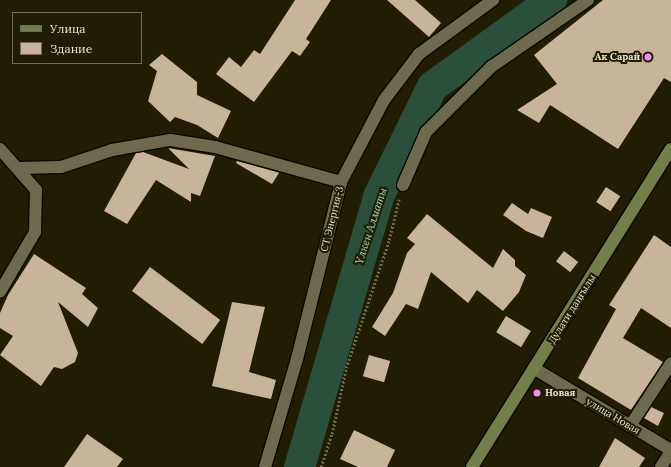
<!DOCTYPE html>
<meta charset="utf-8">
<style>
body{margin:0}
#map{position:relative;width:671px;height:467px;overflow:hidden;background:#201d03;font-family:Lora,serif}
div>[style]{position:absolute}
.river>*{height:31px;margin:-15.5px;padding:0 15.5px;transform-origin:15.5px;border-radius:15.5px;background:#2a4f3a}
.building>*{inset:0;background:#c8b499;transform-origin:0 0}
.path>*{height:2.5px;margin-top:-1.25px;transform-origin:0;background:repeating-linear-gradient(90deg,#6b6852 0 2px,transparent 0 4px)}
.roads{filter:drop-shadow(1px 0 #0a0700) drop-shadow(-1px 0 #0a0700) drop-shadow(0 1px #0a0700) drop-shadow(0 -1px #0a0700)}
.street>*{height:12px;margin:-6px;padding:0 6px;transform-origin:6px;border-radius:6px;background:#6d6a4d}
.secondary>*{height:12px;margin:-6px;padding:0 6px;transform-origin:6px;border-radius:6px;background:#727f49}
.dots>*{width:11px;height:11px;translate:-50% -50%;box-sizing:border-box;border:2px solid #201d03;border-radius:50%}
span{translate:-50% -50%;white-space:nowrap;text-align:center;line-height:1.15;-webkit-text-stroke:4px #201d03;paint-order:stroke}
.poi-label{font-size:10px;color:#e7e6d6;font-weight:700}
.right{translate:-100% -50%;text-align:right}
.left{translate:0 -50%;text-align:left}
.street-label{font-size:10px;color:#e7e6d6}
.water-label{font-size:11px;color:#a1e3bc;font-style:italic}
.legend{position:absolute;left:12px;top:12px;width:130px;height:52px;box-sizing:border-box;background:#201d03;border:1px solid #706d57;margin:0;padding:5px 7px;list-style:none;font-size:12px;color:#e7e6d6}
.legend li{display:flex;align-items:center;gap:8px;height:20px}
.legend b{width:20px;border:1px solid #706d57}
</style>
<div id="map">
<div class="river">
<div style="left:299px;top:467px;width:282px;rotate:-73.7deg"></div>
<div style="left:378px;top:196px;width:123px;rotate:-63.9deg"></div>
<div style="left:432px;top:86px;width:147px;rotate:-35.9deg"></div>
</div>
<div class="building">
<div style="clip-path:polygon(295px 0,331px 0,306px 39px,310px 42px,300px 56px,292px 51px,254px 102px,216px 74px,229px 57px,241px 67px,254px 50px,260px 54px)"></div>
<div style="clip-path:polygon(387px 0,415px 0,441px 23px,429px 37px)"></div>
<div style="clip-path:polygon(603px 0,671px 0,671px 82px,664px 78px,618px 149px,550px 105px,539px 123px,517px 110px,557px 84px,534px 55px)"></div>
<div style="clip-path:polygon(162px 54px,197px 82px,197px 95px,231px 111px,218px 138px,197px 125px,175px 117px,170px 122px,148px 101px,157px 71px,149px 65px)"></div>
<div style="clip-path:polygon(168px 148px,215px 156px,200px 196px,191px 193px,191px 202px,156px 180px,127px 224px,104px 211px,136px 153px,143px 152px,189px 169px)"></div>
<div style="clip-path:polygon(237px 161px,277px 172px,279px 173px,272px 184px,236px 163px)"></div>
<div style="left:606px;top:187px;width:17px;height:18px;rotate:33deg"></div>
<div style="clip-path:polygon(512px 203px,528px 214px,531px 208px,552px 217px,543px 238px,526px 231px,503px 215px)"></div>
<div style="clip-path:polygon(427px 214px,493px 268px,503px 249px,515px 260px,515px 266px,526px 275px,519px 292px,503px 311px,477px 290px,468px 303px,431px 272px,418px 309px,406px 304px,385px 336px,372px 327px,393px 293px,407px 253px,415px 244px,407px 238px)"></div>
<div style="clip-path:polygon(654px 235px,671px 247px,671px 328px,641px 308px,623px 338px,663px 362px,631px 410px,578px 378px,616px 309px,609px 305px)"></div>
<div style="left:564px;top:251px;width:18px;height:13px;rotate:38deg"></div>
<div style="clip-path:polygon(34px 254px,86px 288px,82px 294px,98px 308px,88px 327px,58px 302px,78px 353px,75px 362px,62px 369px,54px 367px,41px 386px,0 355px,13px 336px,0 328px,0 313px,8px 295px)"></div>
<div style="left:150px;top:267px;width:88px;height:30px;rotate:37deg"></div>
<div style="clip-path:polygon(232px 302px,265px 307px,249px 372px,276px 380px,271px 399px,212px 386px)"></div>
<div style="left:506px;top:316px;width:29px;height:19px;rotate:31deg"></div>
<div style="left:369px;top:355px;width:22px;height:22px;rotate:16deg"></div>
<div style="clip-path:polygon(651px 407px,664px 413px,658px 426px,644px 418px)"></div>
<div style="clip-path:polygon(354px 430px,395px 450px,387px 467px,358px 467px,340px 459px)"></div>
<div style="clip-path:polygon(87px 434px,123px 459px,117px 467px,64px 467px)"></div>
<div style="clip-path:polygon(615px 438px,645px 458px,639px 467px,599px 467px)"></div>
</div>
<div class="path">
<div style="left:321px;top:467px;width:35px;rotate:-72deg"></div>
<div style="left:332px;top:434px;width:67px;rotate:-78deg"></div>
<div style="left:346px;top:368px;width:135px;rotate:-71.4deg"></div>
<div style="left:389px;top:240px;width:42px;rotate:-76.3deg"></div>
</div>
<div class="roads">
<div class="street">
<div style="left:0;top:149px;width:55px;rotate:48.7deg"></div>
<div style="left:36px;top:190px;width:42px;rotate:91.4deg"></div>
<div style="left:35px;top:232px;width:69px;rotate:120.3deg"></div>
<div style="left:19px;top:168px;width:42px;rotate:-1.4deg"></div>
<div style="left:61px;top:167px;width:54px;rotate:-18.4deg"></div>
<div style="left:112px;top:150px;width:59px;rotate:-9.8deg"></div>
<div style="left:170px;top:140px;width:46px;rotate:8.8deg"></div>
<div style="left:215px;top:147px;width:131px;rotate:15.5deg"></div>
<div style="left:403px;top:185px;width:58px;rotate:-66.5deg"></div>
<div style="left:426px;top:132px;width:92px;rotate:-45deg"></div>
<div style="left:491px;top:67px;width:118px;rotate:-34.6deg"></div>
<div style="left:535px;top:369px;width:158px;rotate:30.8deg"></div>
<div style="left:630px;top:426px;width:75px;rotate:-56.9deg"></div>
<div style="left:265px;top:467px;width:113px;rotate:-73.5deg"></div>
<div style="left:297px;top:359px;width:182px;rotate:-76deg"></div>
<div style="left:341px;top:182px;width:93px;rotate:-62.3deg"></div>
<div style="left:384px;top:100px;width:58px;rotate:-52.7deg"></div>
<div style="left:419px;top:54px;width:92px;rotate:-36.1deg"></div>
<div style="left:661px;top:467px;width:19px;rotate:-58deg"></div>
</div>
<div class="secondary">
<div style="left:472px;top:467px;width:375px;rotate:-58deg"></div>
</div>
</div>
<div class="dots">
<div style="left:648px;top:57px;background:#ef8bf6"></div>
<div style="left:537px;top:393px;background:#ef8bf6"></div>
</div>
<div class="poi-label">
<span class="right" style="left:640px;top:57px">Ак Сарай</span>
<span class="left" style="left:545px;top:393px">Новая</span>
</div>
<div class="street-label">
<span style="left:332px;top:219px;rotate:-76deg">СТ Энергия-3</span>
<span style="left:572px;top:309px;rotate:-58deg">Дулати даңғылы</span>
<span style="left:613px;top:416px;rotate:31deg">улица Новая</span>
</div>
<div class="water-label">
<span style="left:371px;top:226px;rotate:-72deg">Үлкен Алматы</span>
</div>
<ul class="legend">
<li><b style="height:5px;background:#727f49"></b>Улица</li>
<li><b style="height:11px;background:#c8b499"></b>Здание</li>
</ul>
</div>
